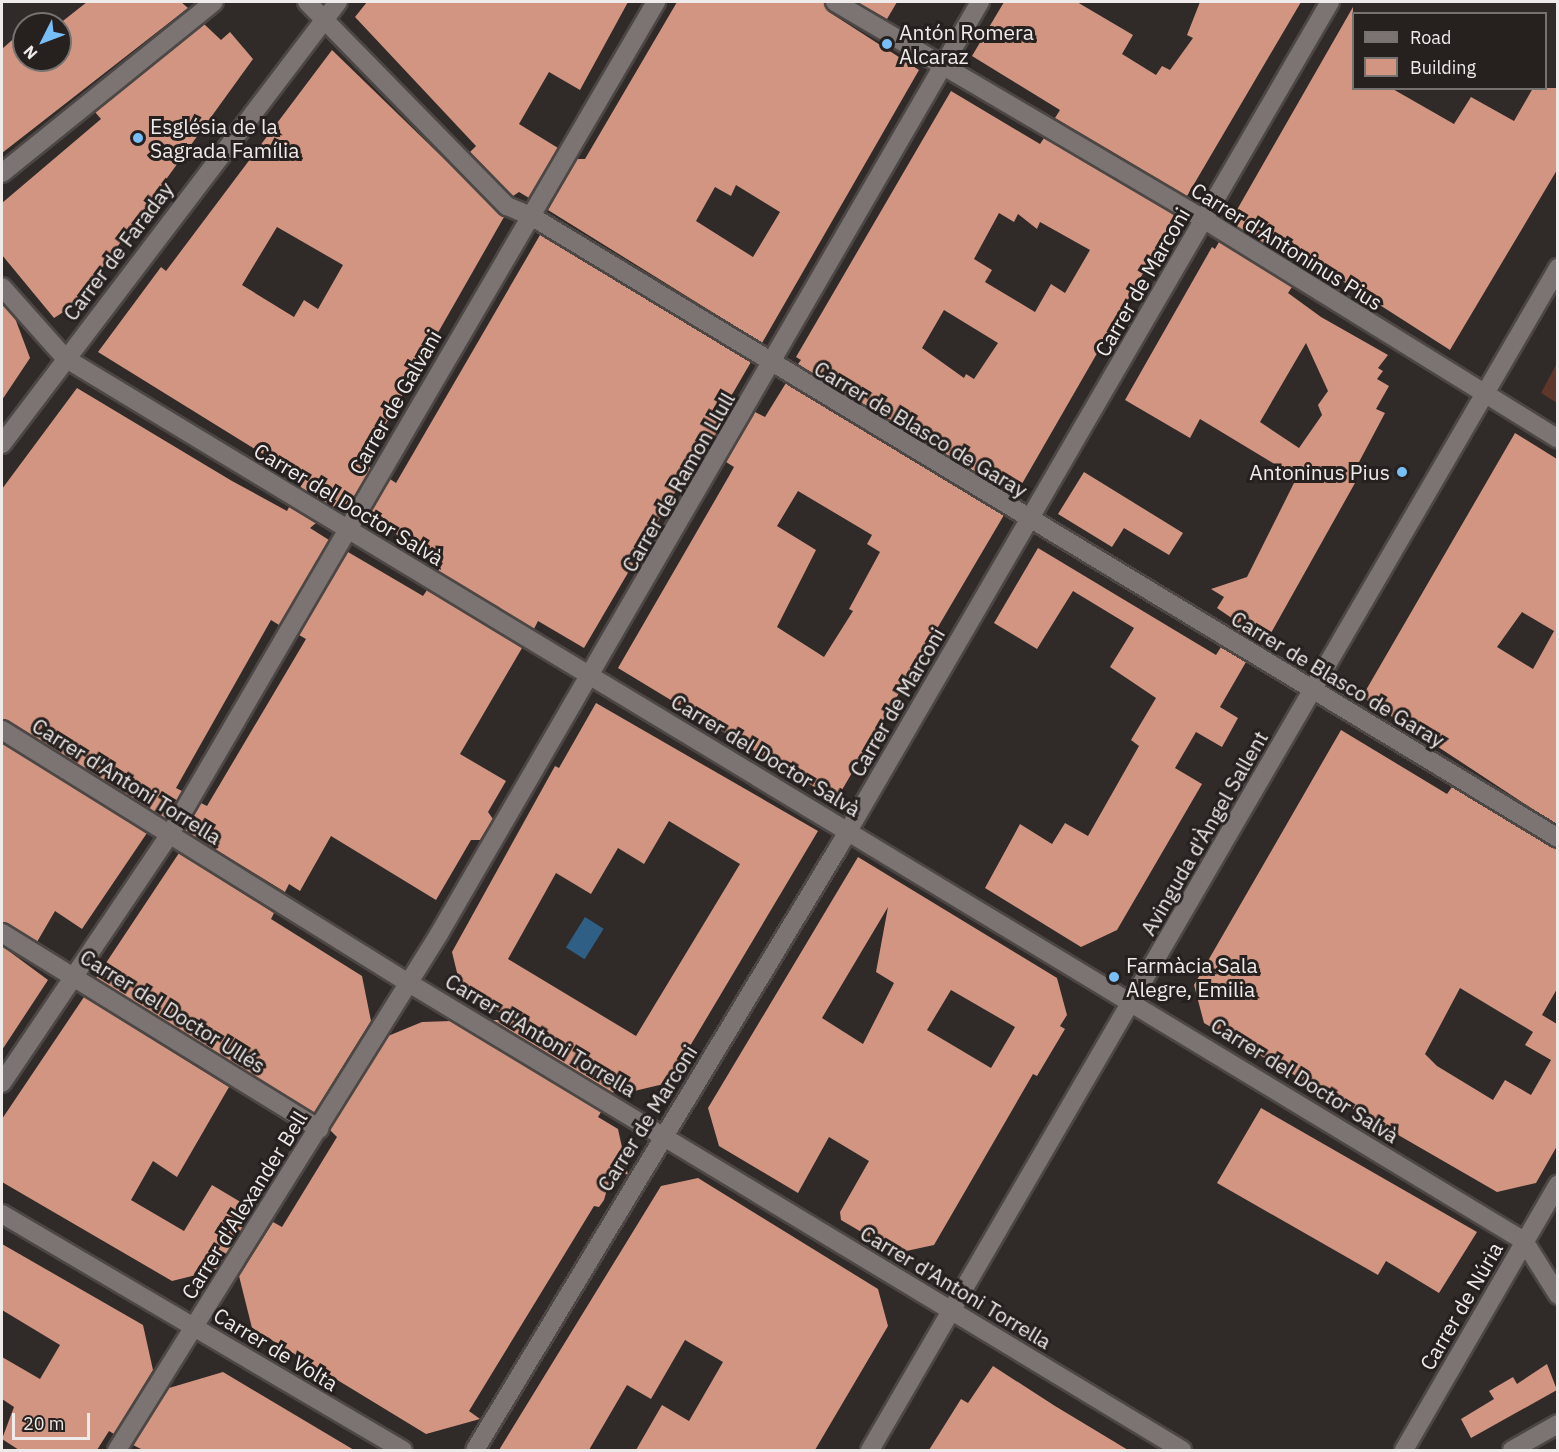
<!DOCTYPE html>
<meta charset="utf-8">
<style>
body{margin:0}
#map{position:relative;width:1559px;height:1452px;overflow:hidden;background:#302a28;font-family:"IBM Plex Sans",sans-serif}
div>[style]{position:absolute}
.green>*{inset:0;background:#5e362a}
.water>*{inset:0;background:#2f5f84;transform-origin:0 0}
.building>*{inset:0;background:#d29582}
.roads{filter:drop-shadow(2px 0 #4c4745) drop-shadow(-2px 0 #4c4745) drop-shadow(0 2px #4c4745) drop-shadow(0 -2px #4c4745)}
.minor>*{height:18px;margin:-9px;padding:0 9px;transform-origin:9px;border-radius:9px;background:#7b7472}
.dots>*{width:16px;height:16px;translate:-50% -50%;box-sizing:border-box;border:3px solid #26211f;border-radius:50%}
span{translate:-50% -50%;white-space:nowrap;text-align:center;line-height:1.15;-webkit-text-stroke:6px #26211f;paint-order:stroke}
.poi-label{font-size:21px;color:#efebea}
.left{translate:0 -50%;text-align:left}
.right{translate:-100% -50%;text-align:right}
.street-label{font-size:21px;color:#efebea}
.frame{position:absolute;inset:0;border:3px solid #efebea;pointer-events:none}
.legend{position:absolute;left:1352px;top:12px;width:195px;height:78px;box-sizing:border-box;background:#26211f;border:2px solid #767270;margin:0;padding:8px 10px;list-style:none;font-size:18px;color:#efebea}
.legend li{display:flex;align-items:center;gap:12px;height:30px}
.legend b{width:30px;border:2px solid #767270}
.north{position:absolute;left:12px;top:12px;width:60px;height:60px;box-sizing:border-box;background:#26211f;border:2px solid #767270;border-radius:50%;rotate:228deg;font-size:16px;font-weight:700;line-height:24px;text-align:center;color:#efebea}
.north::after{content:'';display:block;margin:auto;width:21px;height:27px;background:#78bff7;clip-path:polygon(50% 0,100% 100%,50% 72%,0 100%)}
.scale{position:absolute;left:12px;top:1413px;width:78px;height:27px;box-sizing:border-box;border:3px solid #efebea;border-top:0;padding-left:8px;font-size:18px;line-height:21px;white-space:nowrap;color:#efebea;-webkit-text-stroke:4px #26211f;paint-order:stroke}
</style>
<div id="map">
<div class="green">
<div style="clip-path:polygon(1557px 363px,1558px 403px,1557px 403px,1541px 393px)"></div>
</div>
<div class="water">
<div style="left:585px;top:917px;width:22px;height:36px;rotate:32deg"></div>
</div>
<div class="building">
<div style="clip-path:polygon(87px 2px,181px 2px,188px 8px,2px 153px,2px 49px,20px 33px,24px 60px,60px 60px,59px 24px)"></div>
<div style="clip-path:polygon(367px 2px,628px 2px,580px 90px,549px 72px,519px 124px,558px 148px,529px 198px,519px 192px,513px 196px,470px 152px,476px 146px,355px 17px)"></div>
<div style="clip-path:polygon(evenodd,677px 2px,824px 2px,829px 12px,919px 70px,762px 343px,548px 210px,577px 159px,585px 159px,677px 2px,736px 185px,780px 212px,753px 257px,696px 221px,715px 187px,731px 196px,736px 185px)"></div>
<div style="clip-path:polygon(856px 2px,897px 2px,887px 19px)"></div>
<div style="clip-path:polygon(1004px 2px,1077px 2px,1133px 35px,1122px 54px,1156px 75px,1162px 66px,1170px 70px,1193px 38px,1187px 35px,1200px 2px,1301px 2px,1187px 196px,1055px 118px,1060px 110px,972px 56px)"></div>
<div style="clip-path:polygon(1353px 7px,1353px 88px,1391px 88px,1454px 124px,1471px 97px,1514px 121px,1533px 88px,1557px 88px,1557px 170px,1450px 350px,1308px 259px,1303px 268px,1230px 222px)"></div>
<div style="clip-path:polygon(204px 24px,221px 40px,230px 32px,253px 59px,76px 304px,54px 318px,2px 255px,2px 203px,101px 119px,95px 112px)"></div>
<div style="clip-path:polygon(evenodd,332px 50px,504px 217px,363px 464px,371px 468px,349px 506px,341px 501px,333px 507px,300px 487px,305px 480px,98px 352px,161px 267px,166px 271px,332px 50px,277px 227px,343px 265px,318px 309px,304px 300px,294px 317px,242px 285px,277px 227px)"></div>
<div style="clip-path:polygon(evenodd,951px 91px,1040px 144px,1044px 138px,1176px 216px,1015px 496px,798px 364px,801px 360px,796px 357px,951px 91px,999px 213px,1014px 222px,1018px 214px,1037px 229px,1040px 222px,1090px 250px,1065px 293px,1051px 284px,1035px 312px,985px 282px,992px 270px,974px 259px,999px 213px,951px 91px,944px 310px,998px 343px,974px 379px,966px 374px,964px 378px,922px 348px,944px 310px)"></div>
<div style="clip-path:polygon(540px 235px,751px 362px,730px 398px,735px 401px,706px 451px,701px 448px,584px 648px,538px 621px,534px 629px,438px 571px,443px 563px,368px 517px,390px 479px,396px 483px)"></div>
<div style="clip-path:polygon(evenodd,1219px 242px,1292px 287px,1288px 293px,1321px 317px,1388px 355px,1378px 368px,1383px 371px,1377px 379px,1389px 386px,1376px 409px,1385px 413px,1350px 479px,1355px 483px,1267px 640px,1262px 637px,1258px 643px,1232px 628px,1236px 621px,1217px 608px,1224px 597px,1211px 589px,1247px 577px,1294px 483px,1275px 472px,1278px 466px,1200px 419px,1190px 438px,1125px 400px,1212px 247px,1215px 249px,1219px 242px,1306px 343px,1328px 391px,1318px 405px,1322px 415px,1299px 448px,1260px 422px,1306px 343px)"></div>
<div style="clip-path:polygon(2px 303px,15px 318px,30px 358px,2px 400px)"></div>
<div style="clip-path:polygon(evenodd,786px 383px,1004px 515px,836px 800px,618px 668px,729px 476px,734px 467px,726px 462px,755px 412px,765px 417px,786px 383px,798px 491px,872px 535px,867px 544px,880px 552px,849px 609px,853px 611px,824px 657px,777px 627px,816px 550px,777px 526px,798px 491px)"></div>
<div style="clip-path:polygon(77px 388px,232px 481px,287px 511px,289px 507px,316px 523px,310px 528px,329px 540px,279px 625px,271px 620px,176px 788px,182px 791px,166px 819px,2px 719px,2px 489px)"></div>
<div style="clip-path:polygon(evenodd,1515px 433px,1557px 459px,1557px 825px,1362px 697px,1515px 433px,1522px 612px,1554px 631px,1533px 669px,1497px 647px,1522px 612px)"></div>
<div style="clip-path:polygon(1084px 472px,1183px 533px,1169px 555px,1124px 528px,1112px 547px,1058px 514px)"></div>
<div style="clip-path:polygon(1038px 548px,1216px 655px,1221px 647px,1246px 662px,1220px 707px,1238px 718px,1222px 747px,1196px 732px,1175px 768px,1202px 784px,1117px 930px,1081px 947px,985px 888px,1020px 824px,1052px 844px,1065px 823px,1088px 836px,1139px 746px,1131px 740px,1156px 698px,1110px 667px,1134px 628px,1073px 591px,1037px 649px,994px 623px)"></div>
<div style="clip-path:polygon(348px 552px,423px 596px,427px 590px,522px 648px,460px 754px,506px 781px,488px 812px,493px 819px,480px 840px,471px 840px,436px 900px,331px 836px,300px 891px,289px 884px,285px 892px,185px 831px,201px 803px,207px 806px,306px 639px,299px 635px)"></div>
<div style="clip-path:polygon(evenodd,596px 703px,818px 831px,668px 1083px,630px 1092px,618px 1085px,613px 1093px,493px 1020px,512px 1020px,461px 989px,452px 952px,555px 766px,559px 768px,596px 703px,669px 821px,740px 864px,636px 1036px,508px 959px,556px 873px,591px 894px,618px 848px,644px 864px,669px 821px)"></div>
<div style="clip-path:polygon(evenodd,1341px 730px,1447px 794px,1452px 787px,1557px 849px,1557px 989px,1542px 1015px,1557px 1024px,1557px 1146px,1536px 1183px,1497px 1192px,1204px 1023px,1194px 985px,1341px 730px,1460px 988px,1533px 1032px,1525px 1045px,1551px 1060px,1531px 1095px,1505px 1080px,1493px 1100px,1437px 1066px,1425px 1054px,1460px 988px)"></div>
<div style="clip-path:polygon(2px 743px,147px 833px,82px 929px,55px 911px,37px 942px,2px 922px)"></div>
<div style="clip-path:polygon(179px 853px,274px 913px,271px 919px,362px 976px,371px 1021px,314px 1113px,96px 978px)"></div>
<div style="clip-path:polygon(evenodd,858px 857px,1057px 978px,1067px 1015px,1060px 1026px,1065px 1029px,1037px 1076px,1033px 1074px,934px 1245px,897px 1253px,841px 1220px,840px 1212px,869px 1161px,829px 1137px,798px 1193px,719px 1146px,708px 1108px,858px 857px,888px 907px,876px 972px,894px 983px,863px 1044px,822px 1018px,888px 907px,858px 857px,951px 990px,1015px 1027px,991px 1068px,927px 1030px,951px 990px)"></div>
<div style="clip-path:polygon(2px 946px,48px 980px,2px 1050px)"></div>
<div style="clip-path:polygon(84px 997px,229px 1087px,177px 1177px,153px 1161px,131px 1200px,184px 1231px,212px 1185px,254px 1210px,216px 1270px,172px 1281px,2px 1182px,2px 1119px)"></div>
<div style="clip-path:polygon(451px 1021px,601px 1112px,598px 1117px,618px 1129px,628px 1175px,613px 1168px,604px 1200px,599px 1207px,594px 1206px,469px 1411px,480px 1419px,426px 1434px,252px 1328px,239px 1276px,273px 1222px,282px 1227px,337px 1137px,330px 1130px,388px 1036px,422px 1022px)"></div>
<div style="clip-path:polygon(1261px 1108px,1477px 1232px,1439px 1293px,1386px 1261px,1378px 1275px,1217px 1183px)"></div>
<div style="clip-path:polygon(698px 1178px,878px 1289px,888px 1326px,815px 1450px,636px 1450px,662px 1405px,689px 1421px,723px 1362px,685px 1340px,651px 1399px,627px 1385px,589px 1450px,499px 1450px,661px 1186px)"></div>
<div style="clip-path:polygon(2px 1244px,143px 1325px,153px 1370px,114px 1434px,109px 1431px,97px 1450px,19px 1450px,2px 1439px,14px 1407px,2px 1399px,2px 1357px,40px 1379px,60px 1345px,2px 1310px)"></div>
<div style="clip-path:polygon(1547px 1364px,1557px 1390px,1471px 1438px,1461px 1419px,1494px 1399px,1489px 1391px,1513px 1377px,1517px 1384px)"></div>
<div style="clip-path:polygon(993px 1366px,1055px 1406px,1128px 1450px,929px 1450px,961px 1399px,968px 1403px)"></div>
<div style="clip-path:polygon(223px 1372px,354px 1450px,143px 1450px,133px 1445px,169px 1388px)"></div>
</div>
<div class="roads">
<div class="minor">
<div style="left:307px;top:2px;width:286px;rotate:45.6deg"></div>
<div style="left:507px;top:206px;width:26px;rotate:23deg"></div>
<div style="left:531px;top:216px;width:1201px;rotate:31.2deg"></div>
<div style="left:835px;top:2px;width:429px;rotate:30.5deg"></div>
<div style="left:1205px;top:220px;width:415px;rotate:31.8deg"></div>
<div style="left:2px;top:173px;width:272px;rotate:-38.9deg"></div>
<div style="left:2px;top:287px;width:95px;rotate:48.4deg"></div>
<div style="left:65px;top:358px;width:1705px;rotate:31.18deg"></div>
<div style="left:1524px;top:1241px;width:64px;rotate:57.8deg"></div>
<div style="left:2px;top:444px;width:555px;rotate:-52.76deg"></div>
<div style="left:2px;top:730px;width:479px;rotate:31.9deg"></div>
<div style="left:409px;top:983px;width:903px;rotate:31.14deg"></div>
<div style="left:2px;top:933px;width:373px;rotate:31.7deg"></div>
<div style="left:2px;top:1083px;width:300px;rotate:-56deg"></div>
<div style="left:170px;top:834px;width:964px;rotate:-59.71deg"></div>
<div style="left:2px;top:1214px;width:465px;rotate:30.5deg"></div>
<div style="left:117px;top:1450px;width:608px;rotate:-58.03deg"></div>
<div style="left:439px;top:934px;width:1078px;rotate:-59.87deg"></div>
<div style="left:475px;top:1450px;width:701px;rotate:-58.9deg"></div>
<div style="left:837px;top:850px;width:981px;rotate:-59.83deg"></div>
<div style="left:870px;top:1450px;width:1368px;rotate:-59.8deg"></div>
<div style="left:1404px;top:1450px;width:307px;rotate:-59.9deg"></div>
<div style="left:1512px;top:1450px;width:53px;rotate:-29.5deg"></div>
</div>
</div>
<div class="dots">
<div style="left:887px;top:44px;background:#78bff7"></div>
<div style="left:138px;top:138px;background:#78bff7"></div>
<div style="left:1402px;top:472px;background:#78bff7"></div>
<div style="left:1114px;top:977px;background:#78bff7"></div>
</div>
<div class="poi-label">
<span class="left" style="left:899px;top:44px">Antón Romera<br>Alcaraz</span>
<span class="left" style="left:150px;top:138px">Església de la<br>Sagrada Família</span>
<span class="right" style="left:1390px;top:472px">Antoninus Pius</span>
<span class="left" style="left:1126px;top:977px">Farmàcia Sala<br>Alegre, Emilia</span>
</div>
<div class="street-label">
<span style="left:1287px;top:246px;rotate:32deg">Carrer d'Antoninus Pius</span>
<span style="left:118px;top:251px;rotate:-53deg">Carrer de Faraday</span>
<span style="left:1142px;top:282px;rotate:-60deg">Carrer de Marconi</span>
<span style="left:395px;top:402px;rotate:-60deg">Carrer de Galvani</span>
<span style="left:921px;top:429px;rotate:31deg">Carrer de Blasco de Garay</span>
<span style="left:678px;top:482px;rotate:-60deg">Carrer de Ramon Llull</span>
<span style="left:349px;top:504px;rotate:31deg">Carrer del Doctor Salvà</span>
<span style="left:1338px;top:679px;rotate:31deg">Carrer de Blasco de Garay</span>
<span style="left:897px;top:702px;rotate:-60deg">Carrer de Marconi</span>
<span style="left:766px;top:755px;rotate:31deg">Carrer del Doctor Salvà</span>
<span style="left:127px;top:781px;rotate:32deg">Carrer d'Antoni Torrella</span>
<span style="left:1204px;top:833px;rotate:-60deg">Avinguda d'Àngel Sallent</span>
<span style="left:173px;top:1011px;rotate:32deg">Carrer del Doctor Ullés</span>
<span style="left:541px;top:1035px;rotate:31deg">Carrer d'Antoni Torrella</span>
<span style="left:1305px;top:1080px;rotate:32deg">Carrer del Doctor Salvà</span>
<span style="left:647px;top:1118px;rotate:-58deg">Carrer de Marconi</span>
<span style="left:244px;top:1205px;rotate:-58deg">Carrer d'Alexander Bell</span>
<span style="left:956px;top:1287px;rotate:31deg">Carrer d'Antoni Torrella</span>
<span style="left:1461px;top:1306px;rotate:-60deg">Carrer de Núria</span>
<span style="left:276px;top:1349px;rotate:31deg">Carrer de Volta</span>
</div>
<div class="frame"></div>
<ul class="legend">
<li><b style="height:8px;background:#7b7472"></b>Road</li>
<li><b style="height:16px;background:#d29582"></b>Building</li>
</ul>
<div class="north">N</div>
<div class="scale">20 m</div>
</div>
